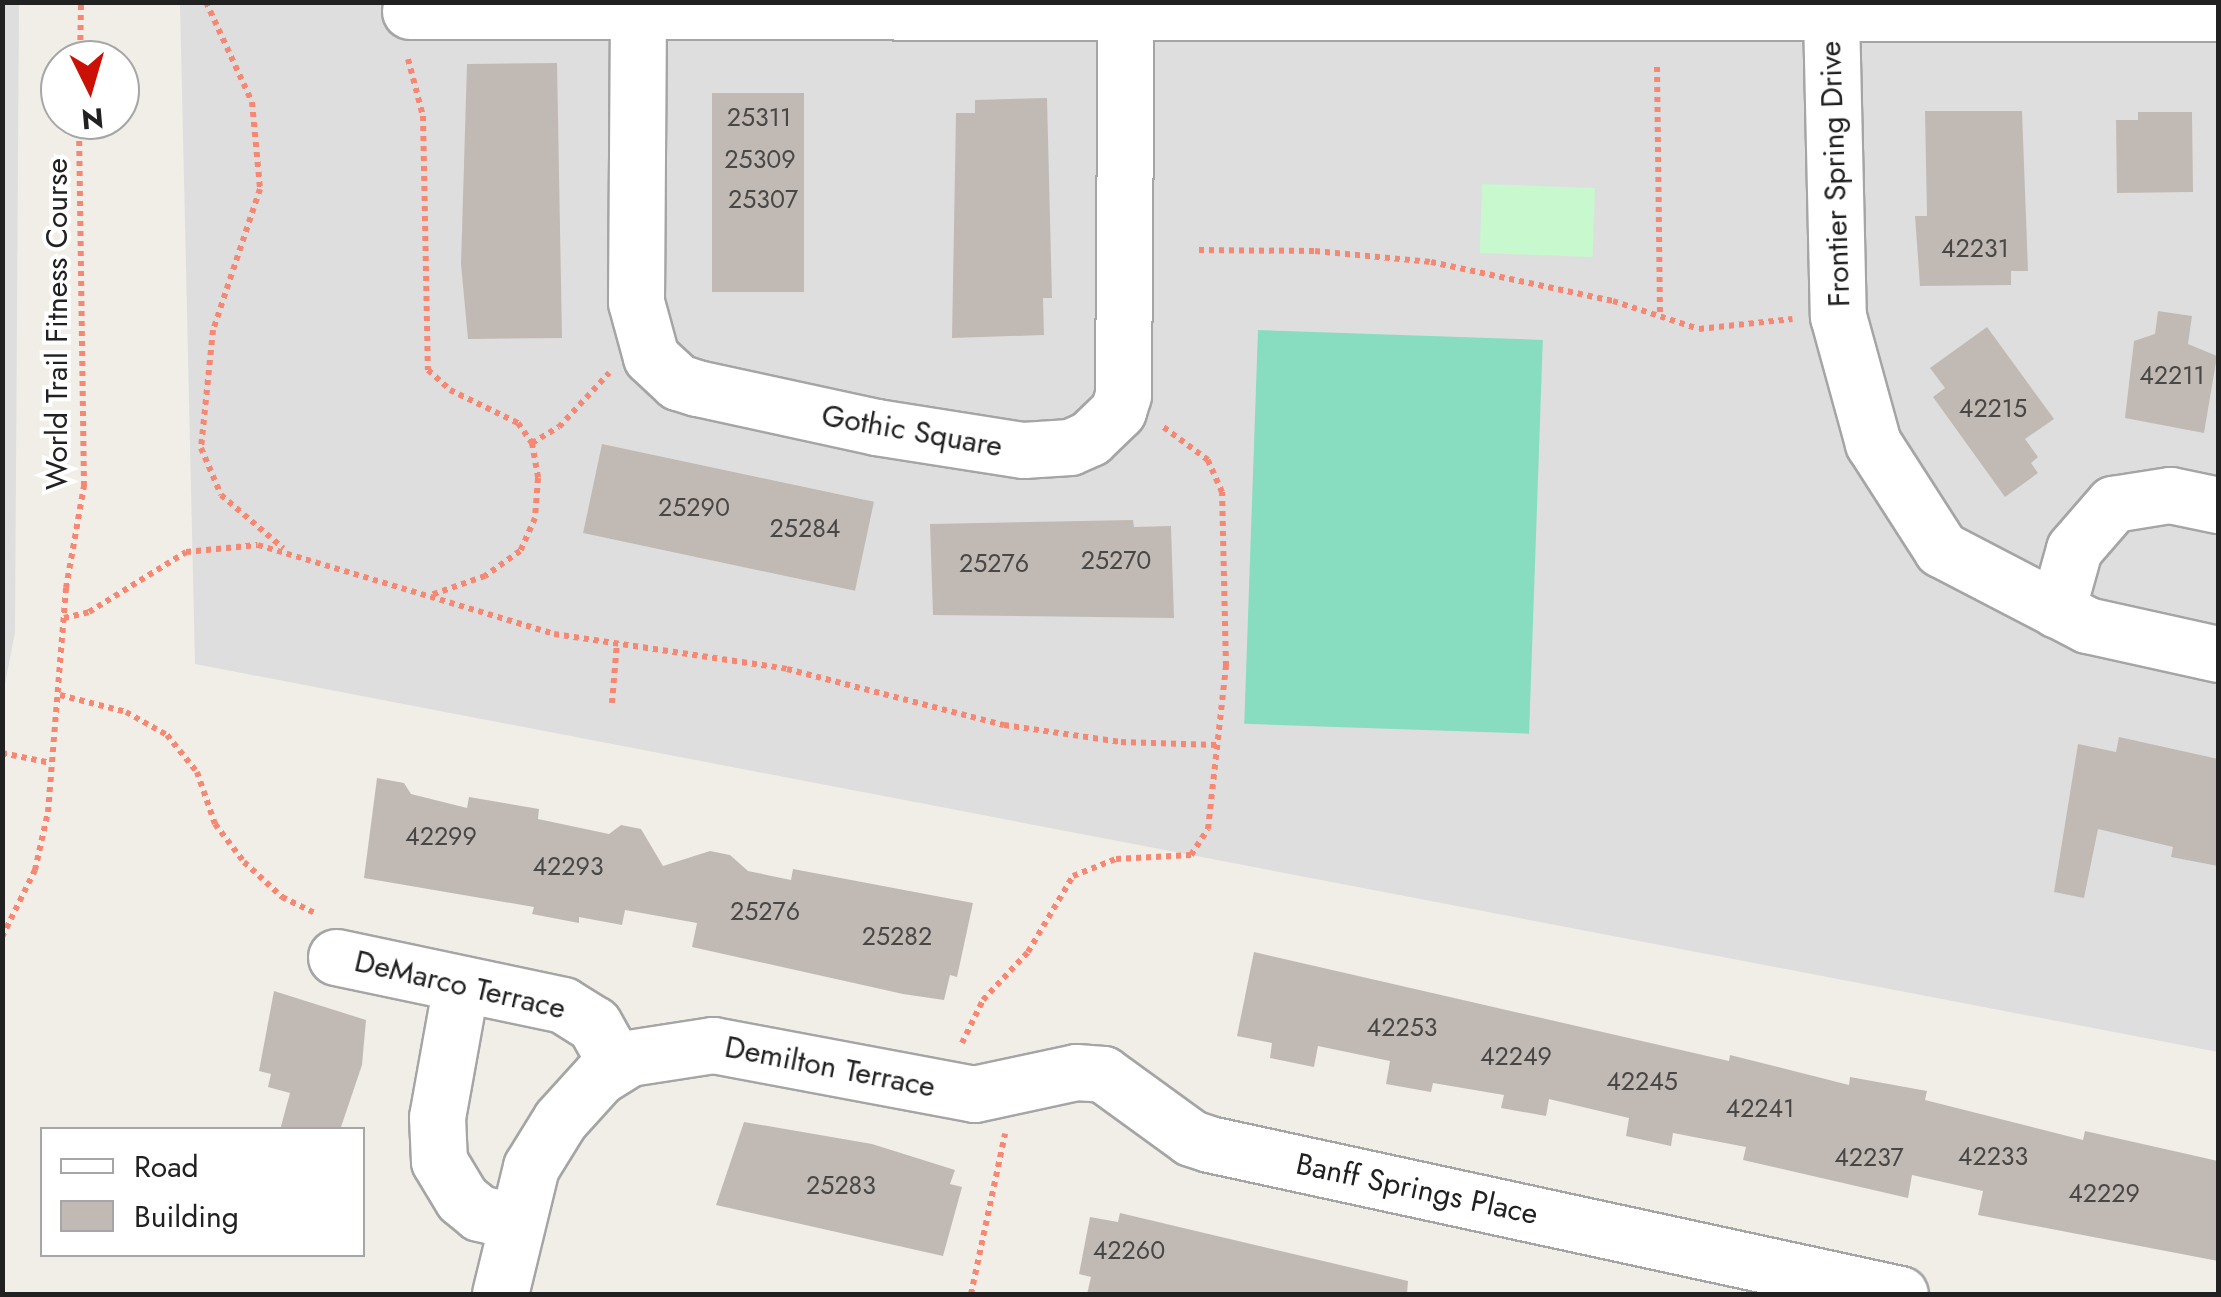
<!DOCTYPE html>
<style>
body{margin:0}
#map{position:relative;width:2221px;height:1297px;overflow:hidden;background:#f1eee7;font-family:Jost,sans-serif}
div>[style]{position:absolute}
.residential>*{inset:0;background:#dfdede}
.park>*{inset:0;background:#c7f8ce;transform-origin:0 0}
.pitch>*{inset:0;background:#88ddc1;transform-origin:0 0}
.building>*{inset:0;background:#c1bab4;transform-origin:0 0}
.path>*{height:6px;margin-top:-3px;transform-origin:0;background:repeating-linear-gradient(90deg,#f68873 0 5px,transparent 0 10px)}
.roads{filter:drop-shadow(2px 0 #a5a5a5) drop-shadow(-2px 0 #a5a5a5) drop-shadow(0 2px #a5a5a5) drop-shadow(0 -2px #a5a5a5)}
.minor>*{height:55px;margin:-27.5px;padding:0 27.5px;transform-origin:27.5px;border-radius:27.5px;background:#fff}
span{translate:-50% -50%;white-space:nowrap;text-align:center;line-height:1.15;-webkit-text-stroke:8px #fff;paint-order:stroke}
.number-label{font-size:25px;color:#494746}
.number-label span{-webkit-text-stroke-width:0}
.street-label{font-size:30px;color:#212121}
.frame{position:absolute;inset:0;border:5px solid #212121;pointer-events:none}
.legend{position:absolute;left:40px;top:1127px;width:325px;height:130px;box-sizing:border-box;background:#fff;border:2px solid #a6a6a6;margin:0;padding:12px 18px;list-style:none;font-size:30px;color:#212121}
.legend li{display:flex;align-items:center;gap:20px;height:50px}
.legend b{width:50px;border:2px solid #a6a6a6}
.north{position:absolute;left:40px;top:40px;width:100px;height:100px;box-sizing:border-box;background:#fff;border:2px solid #a6a6a6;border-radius:50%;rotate:175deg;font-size:28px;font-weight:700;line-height:40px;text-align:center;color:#212121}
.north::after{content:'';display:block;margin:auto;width:35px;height:45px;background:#cb1106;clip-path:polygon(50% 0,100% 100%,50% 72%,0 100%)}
</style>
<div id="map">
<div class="residential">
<div style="clip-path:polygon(19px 2px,15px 632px,3px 694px,2px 3px)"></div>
<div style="clip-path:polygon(180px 3px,2218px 3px,2218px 1052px,195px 664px)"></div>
</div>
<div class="park">
<div style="left:1595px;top:188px;width:69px;height:113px;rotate:92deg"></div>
</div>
<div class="pitch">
<div style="left:1258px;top:330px;width:285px;height:394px;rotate:2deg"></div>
</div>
<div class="building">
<div style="clip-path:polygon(557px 63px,562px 338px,468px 339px,461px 264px,467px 64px)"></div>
<div style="left:804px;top:93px;width:199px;height:92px;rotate:90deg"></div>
<div style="clip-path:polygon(1047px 98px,1052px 298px,1043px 298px,1044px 335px,952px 338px,956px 113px,975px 113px,975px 100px)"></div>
<div style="clip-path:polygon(1925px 111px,2022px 111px,2028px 271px,2011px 271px,2011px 285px,1920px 286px,1915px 216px,1927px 216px)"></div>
<div style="clip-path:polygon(2138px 112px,2192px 112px,2193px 192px,2117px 193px,2116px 120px,2138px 120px)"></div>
<div style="clip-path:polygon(2158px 311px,2192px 316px,2188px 344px,2217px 356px,2204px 433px,2125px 418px,2134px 341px,2155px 334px)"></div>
<div style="clip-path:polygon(1987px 327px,2054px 419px,2025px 439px,2038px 457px,2031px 463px,2038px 473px,2005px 497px,1933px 397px,1945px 388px,1930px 368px)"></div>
<div style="left:602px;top:444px;width:278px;height:91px;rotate:12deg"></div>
<div style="clip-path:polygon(1133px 520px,1134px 527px,1171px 526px,1174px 618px,933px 615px,930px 524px)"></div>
<div style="clip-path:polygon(2119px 737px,2218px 759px,2218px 866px,2171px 857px,2173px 847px,2098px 829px,2084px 898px,2054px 892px,2078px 744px,2116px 752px)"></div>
<div style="clip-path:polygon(377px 778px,404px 783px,411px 794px,467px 808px,469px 797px,539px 809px,538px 819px,609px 834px,621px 825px,641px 829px,663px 866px,710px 851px,730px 855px,748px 871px,791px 880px,793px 869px,973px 903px,957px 977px,950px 975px,944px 1000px,903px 994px,692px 947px,697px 923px,625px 910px,622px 925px,579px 917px,579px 923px,532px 914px,534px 907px,364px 878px)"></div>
<div style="clip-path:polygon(1254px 952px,1729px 1061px,1730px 1055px,1849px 1085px,1850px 1077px,1927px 1091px,1925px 1100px,2083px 1140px,2085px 1131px,2218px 1161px,2218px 1261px,1978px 1215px,1983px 1191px,1912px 1175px,1908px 1198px,1743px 1160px,1746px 1147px,1673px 1133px,1671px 1146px,1626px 1136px,1629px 1118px,1549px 1099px,1546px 1116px,1501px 1108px,1504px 1095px,1433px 1083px,1431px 1092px,1386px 1084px,1390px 1061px,1318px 1046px,1314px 1067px,1270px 1058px,1272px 1043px,1237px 1036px)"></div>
<div style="clip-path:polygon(274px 991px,366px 1020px,362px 1065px,340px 1130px,280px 1130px,290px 1093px,268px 1087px,271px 1074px,259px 1071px)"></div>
<div style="clip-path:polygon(744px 1122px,872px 1144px,955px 1170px,950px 1184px,962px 1187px,943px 1256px,716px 1205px)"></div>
<div style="clip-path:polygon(1120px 1213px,1408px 1281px,1407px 1294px,1087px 1294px,1091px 1277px,1079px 1274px,1090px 1217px,1118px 1222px)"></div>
</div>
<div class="path">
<div style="left:206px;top:2px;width:110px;rotate:65.3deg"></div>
<div style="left:252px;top:102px;width:87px;rotate:84.7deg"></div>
<div style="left:260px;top:189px;width:149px;rotate:108.4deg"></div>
<div style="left:213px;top:330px;width:119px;rotate:95.8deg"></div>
<div style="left:201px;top:448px;width:51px;rotate:66.9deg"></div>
<div style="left:221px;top:495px;width:82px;rotate:40.5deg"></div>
<div style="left:408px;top:59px;width:59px;rotate:75.3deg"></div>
<div style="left:423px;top:116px;width:254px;rotate:88.9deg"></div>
<div style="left:428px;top:370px;width:30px;rotate:42deg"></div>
<div style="left:450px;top:390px;width:76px;rotate:25.9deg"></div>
<div style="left:518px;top:423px;width:24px;rotate:55deg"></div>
<div style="left:532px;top:443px;width:36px;rotate:80deg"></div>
<div style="left:538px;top:478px;width:40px;rotate:94.3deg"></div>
<div style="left:535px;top:518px;width:36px;rotate:114deg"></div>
<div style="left:520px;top:551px;width:43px;rotate:144.5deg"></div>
<div style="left:485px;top:576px;width:57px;rotate:160.6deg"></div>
<div style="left:80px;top:60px;width:58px;rotate:-89deg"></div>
<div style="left:1657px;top:67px;width:250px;rotate:89.3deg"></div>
<div style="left:1199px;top:250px;width:116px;rotate:0.5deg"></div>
<div style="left:1315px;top:251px;width:117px;rotate:5.4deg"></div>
<div style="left:1431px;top:262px;width:186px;rotate:12.1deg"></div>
<div style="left:1613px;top:301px;width:90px;rotate:18deg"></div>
<div style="left:1699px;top:329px;width:94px;rotate:-6.1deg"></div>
<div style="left:532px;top:443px;width:31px;rotate:-31deg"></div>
<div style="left:559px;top:427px;width:74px;rotate:-47.2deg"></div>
<div style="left:64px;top:618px;width:26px;rotate:-13deg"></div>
<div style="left:89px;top:612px;width:114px;rotate:-31.7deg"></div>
<div style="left:186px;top:552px;width:72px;rotate:-5.6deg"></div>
<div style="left:258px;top:545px;width:309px;rotate:16.7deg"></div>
<div style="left:554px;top:634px;width:236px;rotate:8.5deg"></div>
<div style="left:787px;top:669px;width:224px;rotate:14.5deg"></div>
<div style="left:1004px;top:725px;width:118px;rotate:8.3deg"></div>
<div style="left:1121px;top:742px;width:95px;rotate:1.8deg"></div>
<div style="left:60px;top:695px;width:68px;rotate:14.4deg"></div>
<div style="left:126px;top:712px;width:47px;rotate:29.3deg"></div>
<div style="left:167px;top:735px;width:48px;rotate:51deg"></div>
<div style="left:197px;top:772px;width:55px;rotate:70.9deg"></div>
<div style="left:215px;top:824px;width:48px;rotate:52.7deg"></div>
<div style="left:244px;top:862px;width:52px;rotate:42.6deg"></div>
<div style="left:282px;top:897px;width:39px;rotate:26deg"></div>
<div style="left:612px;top:703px;width:61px;rotate:-85.3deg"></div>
<div style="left:2px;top:753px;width:50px;rotate:11.5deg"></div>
<div style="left:2px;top:937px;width:75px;rotate:-63.8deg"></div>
<div style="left:35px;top:870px;width:59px;rotate:-77.4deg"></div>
<div style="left:48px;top:812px;width:225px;rotate:-85.4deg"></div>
<div style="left:66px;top:588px;width:104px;rotate:-80deg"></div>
<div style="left:84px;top:486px;width:366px;rotate:-90.8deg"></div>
<div style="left:962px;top:1043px;width:48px;rotate:-64deg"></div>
<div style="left:983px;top:1000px;width:66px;rotate:-46.8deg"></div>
<div style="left:1028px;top:952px;width:88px;rotate:-59.4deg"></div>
<div style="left:1073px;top:876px;width:46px;rotate:-21.6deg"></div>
<div style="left:1116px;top:859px;width:75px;rotate:-3.1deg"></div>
<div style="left:1191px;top:855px;width:31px;rotate:-57deg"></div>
<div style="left:1208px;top:829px;width:164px;rotate:-83.7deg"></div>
<div style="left:1226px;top:666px;width:174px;rotate:-91.3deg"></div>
<div style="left:1222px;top:492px;width:35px;rotate:-114deg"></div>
<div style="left:1208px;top:460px;width:57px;rotate:-143.5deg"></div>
<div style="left:971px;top:1294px;width:164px;rotate:-78deg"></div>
</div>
<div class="roads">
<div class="minor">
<div style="left:410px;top:11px;width:1808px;rotate:0.06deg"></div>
<div style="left:638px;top:13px;width:289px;rotate:90.4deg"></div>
<div style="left:636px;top:302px;width:57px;rotate:74.7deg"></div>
<div style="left:651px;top:357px;width:37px;rotate:43deg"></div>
<div style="left:678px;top:382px;width:20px;rotate:18deg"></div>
<div style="left:697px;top:388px;width:183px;rotate:12.3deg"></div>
<div style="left:876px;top:427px;width:149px;rotate:8.9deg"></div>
<div style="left:1023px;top:450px;width:47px;rotate:-3.7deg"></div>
<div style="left:1070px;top:447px;width:22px;rotate:-24deg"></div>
<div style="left:1090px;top:438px;width:39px;rotate:-44deg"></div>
<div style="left:1118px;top:411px;width:17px;rotate:-73deg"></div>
<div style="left:1123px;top:395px;width:384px;rotate:-89.6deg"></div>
<div style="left:1831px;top:15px;width:301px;rotate:88.7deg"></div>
<div style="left:1838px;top:316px;width:132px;rotate:74.6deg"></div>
<div style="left:1873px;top:443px;width:126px;rotate:57.3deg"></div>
<div style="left:1941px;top:549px;width:165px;rotate:27.5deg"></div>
<div style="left:2087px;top:625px;width:134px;rotate:12.5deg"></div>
<div style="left:2057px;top:610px;width:63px;rotate:-74.4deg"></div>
<div style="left:2074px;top:549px;width:60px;rotate:-49.1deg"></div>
<div style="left:2113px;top:504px;width:58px;rotate:-9deg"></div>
<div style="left:2170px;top:495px;width:49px;rotate:11.8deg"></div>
<div style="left:336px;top:957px;width:232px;rotate:11.9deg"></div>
<div style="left:563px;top:1005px;width:36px;rotate:32deg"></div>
<div style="left:594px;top:1024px;width:47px;rotate:60.7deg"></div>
<div style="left:461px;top:984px;width:135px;rotate:100.2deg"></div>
<div style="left:437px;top:1117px;width:44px;rotate:87.4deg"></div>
<div style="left:439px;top:1161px;width:44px;rotate:58.8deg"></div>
<div style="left:462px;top:1199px;width:22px;rotate:39deg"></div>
<div style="left:479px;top:1213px;width:35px;rotate:13deg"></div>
<div style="left:500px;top:1294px;width:131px;rotate:-76.3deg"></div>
<div style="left:531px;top:1167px;width:55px;rotate:-58.3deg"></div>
<div style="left:560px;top:1120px;width:58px;rotate:-47.8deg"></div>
<div style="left:599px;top:1077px;width:36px;rotate:-32deg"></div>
<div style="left:629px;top:1058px;width:85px;rotate:-8.8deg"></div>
<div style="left:713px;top:1045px;width:266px;rotate:10.6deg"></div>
<div style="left:974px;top:1094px;width:104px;rotate:-12.2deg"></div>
<div style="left:1076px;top:1072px;width:27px;rotate:4deg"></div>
<div style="left:1103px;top:1074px;width:109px;rotate:36deg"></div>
<div style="left:1191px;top:1138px;width:19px;rotate:18deg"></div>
<div style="left:1209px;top:1144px;width:707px;rotate:12.25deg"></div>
</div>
</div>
<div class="number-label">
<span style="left:759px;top:117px">25311</span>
<span style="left:760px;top:159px">25309</span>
<span style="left:763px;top:199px">25307</span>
<span style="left:1975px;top:248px">42231</span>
<span style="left:2172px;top:375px">42211</span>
<span style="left:1993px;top:408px">42215</span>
<span style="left:694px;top:507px">25290</span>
<span style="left:805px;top:528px">25284</span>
<span style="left:1116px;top:560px">25270</span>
<span style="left:994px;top:563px">25276</span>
<span style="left:441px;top:836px">42299</span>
<span style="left:568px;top:866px">42293</span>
<span style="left:765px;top:911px">25276</span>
<span style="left:897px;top:936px">25282</span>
<span style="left:1402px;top:1027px">42253</span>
<span style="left:1516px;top:1056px">42249</span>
<span style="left:1642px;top:1081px">42245</span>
<span style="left:1760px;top:1108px">42241</span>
<span style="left:1993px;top:1156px">42233</span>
<span style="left:1869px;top:1157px">42237</span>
<span style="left:841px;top:1185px">25283</span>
<span style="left:2104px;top:1193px">42229</span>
<span style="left:1129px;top:1250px">42260</span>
</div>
<div class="street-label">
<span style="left:1835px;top:174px;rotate:-92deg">Frontier Spring Drive</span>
<span style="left:57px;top:324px;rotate:-90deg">World Trail Fitness Course</span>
<span style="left:912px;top:431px;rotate:10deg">Gothic Square</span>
<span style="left:460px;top:985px;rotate:13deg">DeMarco Terrace</span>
<span style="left:830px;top:1067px;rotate:11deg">Demilton Terrace</span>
<span style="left:1417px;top:1189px;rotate:12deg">Banff Springs Place</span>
</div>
<div class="frame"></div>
<ul class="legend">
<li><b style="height:12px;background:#fff"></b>Road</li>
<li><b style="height:28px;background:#c1bab4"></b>Building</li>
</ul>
<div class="north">N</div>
</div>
